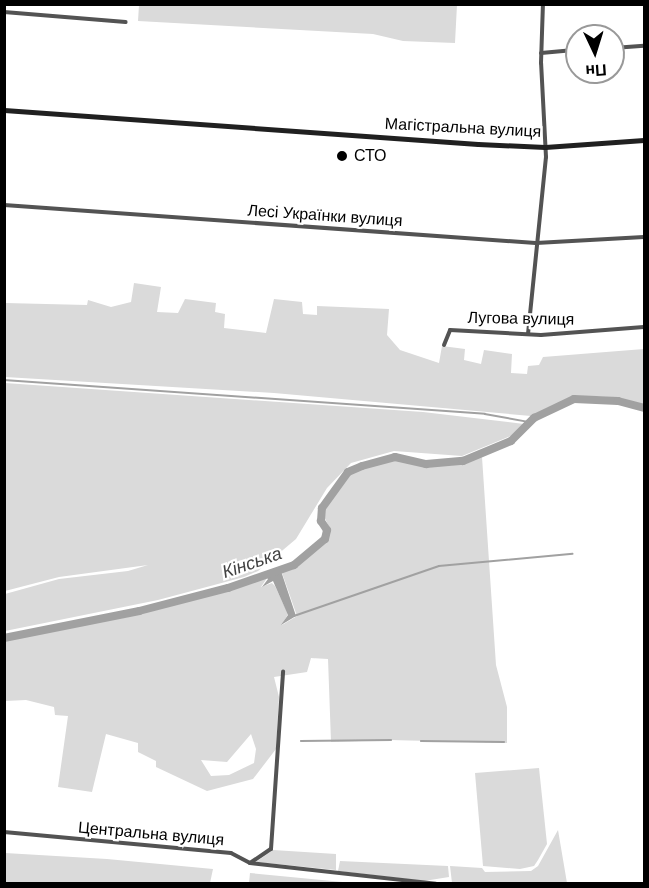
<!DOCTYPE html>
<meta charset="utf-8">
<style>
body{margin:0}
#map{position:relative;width:649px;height:888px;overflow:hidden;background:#fff;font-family:Helvetica,sans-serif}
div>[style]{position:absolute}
.green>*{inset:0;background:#dadada}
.water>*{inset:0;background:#a1a1a1}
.stream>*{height:1.5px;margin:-0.75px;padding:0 0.75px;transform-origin:0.75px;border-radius:0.75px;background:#a1a1a1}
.river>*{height:8px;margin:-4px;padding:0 4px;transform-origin:4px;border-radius:4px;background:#a1a1a1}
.minor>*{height:4px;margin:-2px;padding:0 2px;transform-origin:2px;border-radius:2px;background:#535353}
.secondary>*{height:5px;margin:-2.5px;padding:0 2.5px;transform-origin:2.5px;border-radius:2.5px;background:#202020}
.dots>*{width:16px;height:16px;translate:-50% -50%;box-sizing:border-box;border:3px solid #fff;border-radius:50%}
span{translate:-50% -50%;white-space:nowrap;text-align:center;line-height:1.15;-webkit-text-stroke:4.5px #fff;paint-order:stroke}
.street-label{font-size:16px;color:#000}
.poi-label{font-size:16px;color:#000}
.left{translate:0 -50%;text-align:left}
.water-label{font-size:18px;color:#424242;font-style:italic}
.frame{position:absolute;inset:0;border:6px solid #000;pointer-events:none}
.north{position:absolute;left:565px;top:24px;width:60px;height:60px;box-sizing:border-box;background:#fff;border:2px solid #999;border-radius:50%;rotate:176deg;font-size:16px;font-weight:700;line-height:24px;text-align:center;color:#000}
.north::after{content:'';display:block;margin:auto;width:21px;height:27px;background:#000;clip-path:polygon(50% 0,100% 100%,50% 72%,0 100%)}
</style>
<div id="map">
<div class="green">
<div style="clip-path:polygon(139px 5px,457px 5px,455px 43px,403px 41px,373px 34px,138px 21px)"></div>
<div style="clip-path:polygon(134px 283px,161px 287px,157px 312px,178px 313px,185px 299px,216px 303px,215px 312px,225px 314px,224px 328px,266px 333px,274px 299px,302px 302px,303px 314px,317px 315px,317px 306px,389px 309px,387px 335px,400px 350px,439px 363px,442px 346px,465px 349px,464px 360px,481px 364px,484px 350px,512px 354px,511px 373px,527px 374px,528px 366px,539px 365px,543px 357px,644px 349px,644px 406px,613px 397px,578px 396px,531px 416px,274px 393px,5px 377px,5px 303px,87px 305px,88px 300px,111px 307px,131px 302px)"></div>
<div style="clip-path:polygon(5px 383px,423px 412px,524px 424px,518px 433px,462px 456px,394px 451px,351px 463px,327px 488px,296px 539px,258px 571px,244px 577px,158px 600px,5px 631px,5px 594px,59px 579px,128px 571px,148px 565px,59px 577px,5px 591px)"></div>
<div style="clip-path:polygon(evenodd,482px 457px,496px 665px,507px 707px,507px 743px,390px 740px,331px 742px,328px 659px,311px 658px,307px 672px,274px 677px,279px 697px,276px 749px,253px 779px,207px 791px,156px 767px,156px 761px,138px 752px,138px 743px,106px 734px,92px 792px,58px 787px,68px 716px,55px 715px,54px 707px,26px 700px,5px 701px,5px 641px,208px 596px,267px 578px,261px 587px,272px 583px,275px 586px,288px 614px,282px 625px,297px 616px,281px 570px,300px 563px,326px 540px,330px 529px,322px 512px,352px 471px,392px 459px,412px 460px,423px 467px,454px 465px,482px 457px,251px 734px,256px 749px,254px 763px,229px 775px,211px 776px,201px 760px,227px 762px,251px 734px)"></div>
<div style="clip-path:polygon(539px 768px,547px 844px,538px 860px,534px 866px,520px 869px,483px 866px,475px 773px)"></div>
<div style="clip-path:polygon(558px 830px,567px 883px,452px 883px,450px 866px,482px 868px,485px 872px,531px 871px,538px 866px)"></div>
<div style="clip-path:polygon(273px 850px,336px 854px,336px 870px,256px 862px)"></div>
<div style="clip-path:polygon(5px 853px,107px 859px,213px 869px,210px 883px,5px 883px)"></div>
<div style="clip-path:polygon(340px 861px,448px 866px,449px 877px,424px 881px,338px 871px)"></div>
<div style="clip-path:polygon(250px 873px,353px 883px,249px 883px)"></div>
</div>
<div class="water">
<div style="clip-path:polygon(280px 568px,296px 616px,281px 625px,288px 615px,273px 581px,262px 587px,268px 579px,265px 575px)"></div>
</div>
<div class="stream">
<div style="left:4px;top:380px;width:482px;rotate:4deg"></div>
<div style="left:485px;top:414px;width:45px;rotate:10.3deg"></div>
<div style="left:294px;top:616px;width:153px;rotate:-19deg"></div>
<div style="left:439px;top:566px;width:134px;rotate:-5.2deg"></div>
<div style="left:301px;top:741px;width:90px;rotate:-0.6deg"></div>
<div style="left:421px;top:741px;width:83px;rotate:0.7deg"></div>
</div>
<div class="river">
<div style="left:4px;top:638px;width:138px;rotate:-11.3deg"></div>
<div style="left:139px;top:611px;width:92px;rotate:-14.5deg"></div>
<div style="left:228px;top:588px;width:70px;rotate:-19.2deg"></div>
<div style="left:294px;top:565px;width:40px;rotate:-40deg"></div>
<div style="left:325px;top:539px;width:9px;rotate:-77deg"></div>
<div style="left:327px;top:530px;width:11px;rotate:-124deg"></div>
<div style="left:321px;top:521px;width:13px;rotate:-86deg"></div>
<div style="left:322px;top:508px;width:44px;rotate:-54.2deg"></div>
<div style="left:348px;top:472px;width:15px;rotate:-23deg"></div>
<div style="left:362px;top:466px;width:34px;rotate:-15deg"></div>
<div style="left:395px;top:457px;width:32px;rotate:13deg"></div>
<div style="left:426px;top:464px;width:37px;rotate:-5deg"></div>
<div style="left:463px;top:461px;width:52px;rotate:-22.6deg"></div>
<div style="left:511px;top:441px;width:33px;rotate:-45deg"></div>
<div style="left:534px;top:418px;width:44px;rotate:-25.4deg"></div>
<div style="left:574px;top:399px;width:44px;rotate:2.6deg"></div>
<div style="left:618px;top:401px;width:27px;rotate:15deg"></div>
</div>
<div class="minor">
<div style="left:4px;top:12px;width:122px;rotate:4.7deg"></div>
<div style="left:613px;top:48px;width:31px;rotate:-4deg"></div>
<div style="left:541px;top:53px;width:36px;rotate:-5deg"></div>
<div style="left:4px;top:205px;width:533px;rotate:4.09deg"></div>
<div style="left:536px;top:243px;width:108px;rotate:-3.2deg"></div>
<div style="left:528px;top:334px;width:178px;rotate:-84.2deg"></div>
<div style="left:546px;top:157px;width:94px;rotate:-93deg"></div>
<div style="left:541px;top:63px;width:59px;rotate:-88.1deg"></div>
<div style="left:444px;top:345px;width:16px;rotate:-68deg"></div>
<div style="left:450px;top:330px;width:91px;rotate:3.1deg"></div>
<div style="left:541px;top:335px;width:103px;rotate:-4.4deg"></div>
<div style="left:4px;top:832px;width:228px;rotate:5.3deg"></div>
<div style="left:231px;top:853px;width:21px;rotate:28deg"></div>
<div style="left:250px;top:863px;width:187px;rotate:6.4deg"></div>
<div style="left:250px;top:863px;width:25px;rotate:-34deg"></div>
<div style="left:271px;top:849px;width:178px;rotate:-86.1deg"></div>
</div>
<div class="secondary">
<div style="left:4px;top:110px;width:475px;rotate:4.1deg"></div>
<div style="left:478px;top:144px;width:67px;rotate:2.6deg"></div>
<div style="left:545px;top:147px;width:99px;rotate:-4deg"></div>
</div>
<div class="dots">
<div style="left:342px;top:156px;background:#000"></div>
</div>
<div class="street-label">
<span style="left:463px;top:128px;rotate:3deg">Магістральна вулиця</span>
<span style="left:325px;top:216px;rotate:4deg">Лесі Українки вулиця</span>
<span style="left:521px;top:319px;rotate:1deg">Лугова вулиця</span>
<span style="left:151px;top:834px;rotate:5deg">Центральна вулиця</span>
</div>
<div class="poi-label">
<span class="left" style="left:354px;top:156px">СТО</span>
</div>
<div class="water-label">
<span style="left:252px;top:563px;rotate:-19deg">Кінська</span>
</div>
<div class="frame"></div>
<div class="north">Пн</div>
</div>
